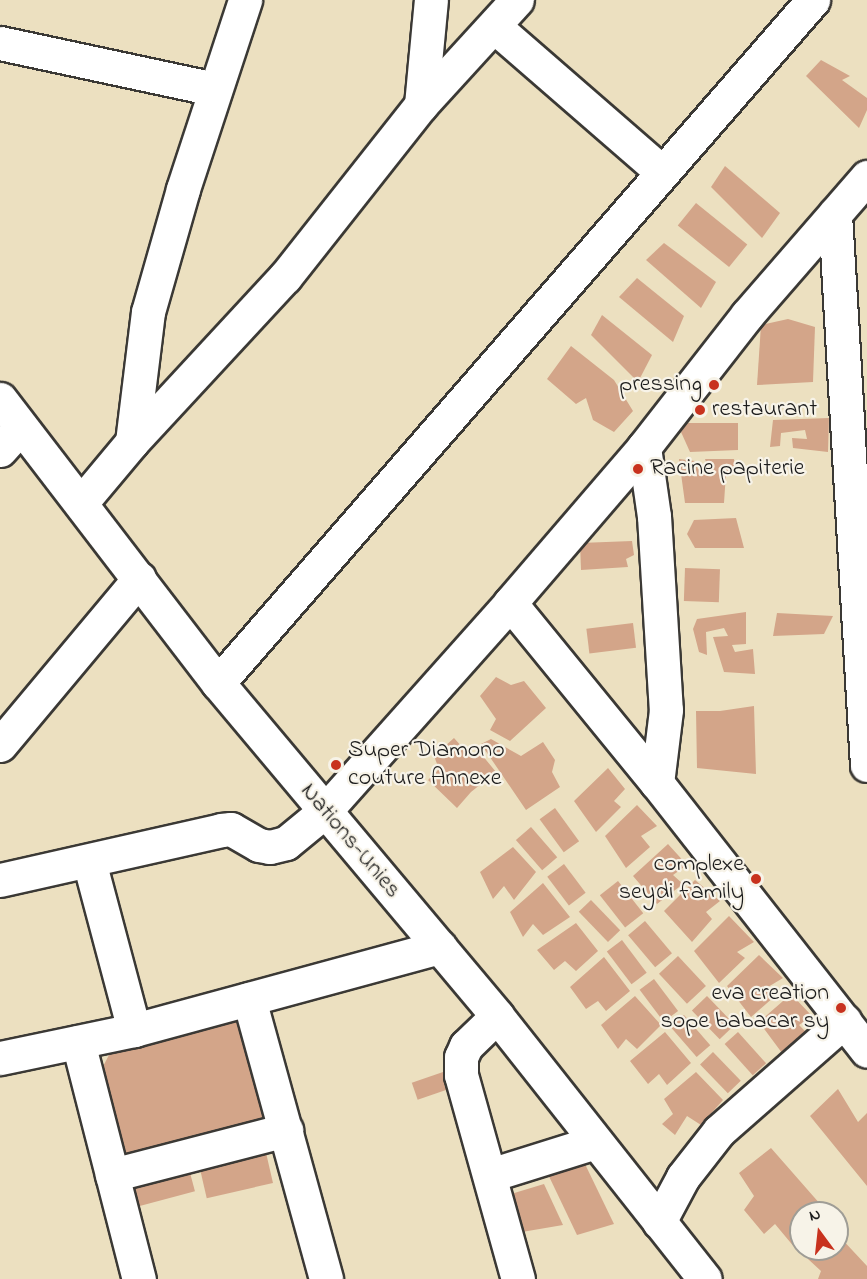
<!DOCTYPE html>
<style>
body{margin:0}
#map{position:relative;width:867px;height:1279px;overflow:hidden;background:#ece0c0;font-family:"Indie Flower",sans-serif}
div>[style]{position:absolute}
.building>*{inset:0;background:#d3a589;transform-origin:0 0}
.roads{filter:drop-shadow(2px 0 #3b3935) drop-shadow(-2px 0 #3b3935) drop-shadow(0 2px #3b3935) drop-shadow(0 -2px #3b3935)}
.minor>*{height:33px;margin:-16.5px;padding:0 16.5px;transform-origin:16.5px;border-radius:16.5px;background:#fff}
.secondary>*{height:33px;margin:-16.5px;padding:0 16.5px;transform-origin:16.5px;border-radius:16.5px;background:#fff}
.dots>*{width:16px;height:16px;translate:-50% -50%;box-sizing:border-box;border:3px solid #f7f3e8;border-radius:50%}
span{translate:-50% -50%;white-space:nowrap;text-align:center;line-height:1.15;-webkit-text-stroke:4.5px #f7f3e8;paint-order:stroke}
.poi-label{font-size:24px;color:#1c1c1c}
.right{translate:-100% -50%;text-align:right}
.left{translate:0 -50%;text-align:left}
.street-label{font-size:24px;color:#1c1c1c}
.north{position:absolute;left:789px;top:1201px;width:60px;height:60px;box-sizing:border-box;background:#f7f3e8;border:2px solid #9f9d96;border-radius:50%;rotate:345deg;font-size:16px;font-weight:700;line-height:24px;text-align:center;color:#1c1c1c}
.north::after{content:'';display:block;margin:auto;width:21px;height:27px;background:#c8321e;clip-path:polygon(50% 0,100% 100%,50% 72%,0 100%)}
</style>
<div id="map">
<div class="building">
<div style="clip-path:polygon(821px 60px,850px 76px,842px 80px,867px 98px,867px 110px,859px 128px,806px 76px)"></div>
<div style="clip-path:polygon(725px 166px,780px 213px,762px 238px,711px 187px)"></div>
<div style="left:696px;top:203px;width:66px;height:29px;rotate:39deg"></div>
<div style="clip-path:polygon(664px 243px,716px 282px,701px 308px,646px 260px)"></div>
<div style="clip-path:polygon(637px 278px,684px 316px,673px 342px,619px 297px)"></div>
<div style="clip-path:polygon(602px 315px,652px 355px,638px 382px,591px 335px)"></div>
<div style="clip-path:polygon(788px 319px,815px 327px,813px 382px,757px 385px,761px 325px)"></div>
<div style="clip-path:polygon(571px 346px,614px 380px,633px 411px,614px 432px,593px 420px,586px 398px,576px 404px,547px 379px)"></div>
<div style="clip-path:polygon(829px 418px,828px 452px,793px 448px,792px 438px,807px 439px,805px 430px,781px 433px,780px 446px,770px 447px,773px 420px)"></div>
<div style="clip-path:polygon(687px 423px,738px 423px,738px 450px,690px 452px,681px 432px)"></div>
<div style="clip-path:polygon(679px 459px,695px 461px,698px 469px,708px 468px,705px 459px,734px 459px,736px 474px,726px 473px,724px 503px,685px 503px)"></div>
<div style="clip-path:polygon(736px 518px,744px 548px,695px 548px,687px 534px,694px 520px)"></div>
<div style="clip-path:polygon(632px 541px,634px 555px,626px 559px,628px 567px,581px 570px,580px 543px)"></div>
<div style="left:685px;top:568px;width:35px;height:33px;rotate:2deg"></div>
<div style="clip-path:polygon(746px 612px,746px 644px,732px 645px,735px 652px,753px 649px,755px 674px,724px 672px,713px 637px,728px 636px,724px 628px,706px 632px,707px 655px,699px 652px,693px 629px,697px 619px)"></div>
<div style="clip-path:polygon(777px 613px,833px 616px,824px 634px,773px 636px)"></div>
<div style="left:633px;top:623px;width:25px;height:47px;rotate:83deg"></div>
<div style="clip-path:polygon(496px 677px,511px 685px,524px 681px,546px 708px,510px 741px,490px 730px,496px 719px,480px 696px)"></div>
<div style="clip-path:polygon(754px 706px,756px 774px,697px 768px,696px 711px,720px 711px)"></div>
<div style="clip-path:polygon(454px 738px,472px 758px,482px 755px,496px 772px,471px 792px,457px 808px,428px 780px,439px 769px,434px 756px)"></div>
<div style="clip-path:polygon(491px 739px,521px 756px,543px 742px,555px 760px,552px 772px,560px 787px,526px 810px,481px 744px)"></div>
<div style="clip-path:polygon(608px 768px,625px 789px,614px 801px,621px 807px,596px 832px,574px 801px)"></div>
<div style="clip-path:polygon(637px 805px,657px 826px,641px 836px,650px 847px,626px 868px,605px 836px)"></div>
<div style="left:555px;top:808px;width:41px;height:19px;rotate:54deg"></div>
<div style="left:531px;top:827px;width:40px;height:20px;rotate:49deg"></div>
<div style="clip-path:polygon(668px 844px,687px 865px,673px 875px,683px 884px,657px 904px,633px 876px)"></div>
<div style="clip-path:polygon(513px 847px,536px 872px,514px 900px,504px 886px,493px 899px,480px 872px)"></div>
<div style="left:564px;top:864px;width:36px;height:21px;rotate:53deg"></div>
<div style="clip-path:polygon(695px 880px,720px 901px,706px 912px,712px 919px,692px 942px,664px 911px)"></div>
<div style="left:618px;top:881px;width:41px;height:23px;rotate:52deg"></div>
<div style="clip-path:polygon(543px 883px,570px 917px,543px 935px,533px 924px,523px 937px,510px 912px)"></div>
<div style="left:591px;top:900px;width:42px;height:17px;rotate:46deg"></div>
<div style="clip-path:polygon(729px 916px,754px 942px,737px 952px,745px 958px,719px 983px,694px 951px)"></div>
<div style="left:645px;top:921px;width:42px;height:22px;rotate:50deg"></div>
<div style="clip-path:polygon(576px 923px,598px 951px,576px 971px,565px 961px,554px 970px,537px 950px)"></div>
<div style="left:622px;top:940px;width:41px;height:19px;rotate:53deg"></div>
<div style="clip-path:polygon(759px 955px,783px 978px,768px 987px,775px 996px,751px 1017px,727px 986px)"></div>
<div style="left:678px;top:956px;width:41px;height:26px;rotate:47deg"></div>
<div style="clip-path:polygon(604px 957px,630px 991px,606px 1011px,598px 1001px,586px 1009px,570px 987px)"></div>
<div style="left:654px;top:979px;width:40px;height:18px;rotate:53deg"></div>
<div style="clip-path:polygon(791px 994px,812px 1016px,799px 1025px,806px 1032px,785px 1057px,759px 1022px)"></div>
<div style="clip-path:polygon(635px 996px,661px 1025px,637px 1049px,626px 1039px,618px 1049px,601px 1025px)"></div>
<div style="left:707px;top:996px;width:40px;height:21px;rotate:46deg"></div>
<div style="left:684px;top:1015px;width:40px;height:18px;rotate:49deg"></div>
<div style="clip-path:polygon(241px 1017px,270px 1126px,121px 1165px,98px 1076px,110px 1053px)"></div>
<div style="clip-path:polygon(665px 1032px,691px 1063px,667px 1085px,659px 1074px,648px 1084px,630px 1061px)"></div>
<div style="left:738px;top:1032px;width:42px;height:18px;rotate:48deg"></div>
<div style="left:713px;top:1052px;width:40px;height:18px;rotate:46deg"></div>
<div style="left:443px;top:1072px;width:18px;height:33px;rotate:71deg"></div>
<div style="clip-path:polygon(696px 1072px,723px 1100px,701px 1125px,687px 1116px,675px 1135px,662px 1124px,673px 1114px,664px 1099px)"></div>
<div style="clip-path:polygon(838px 1089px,858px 1122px,867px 1113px,867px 1186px,810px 1116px)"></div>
<div style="left:264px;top:1144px;width:40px;height:68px;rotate:77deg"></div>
<div style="clip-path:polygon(771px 1148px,828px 1213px,801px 1213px,801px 1244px,795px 1248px,775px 1224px,764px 1234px,744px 1210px,754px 1196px,739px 1173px)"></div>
<div style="clip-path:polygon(584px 1162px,614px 1224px,577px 1235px,545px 1168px)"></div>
<div style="left:189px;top:1169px;width:23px;height:62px;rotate:75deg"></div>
<div style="clip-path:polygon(544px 1184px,563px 1225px,522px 1232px,511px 1194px)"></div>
<div style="clip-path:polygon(839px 1236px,867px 1266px,867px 1279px,818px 1279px,821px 1271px,808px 1259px,822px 1249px,837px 1249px)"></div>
</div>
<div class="roads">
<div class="minor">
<div style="left:494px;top:26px;width:223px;rotate:41deg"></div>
<div style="left:0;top:43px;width:220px;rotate:12.1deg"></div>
<div style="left:421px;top:105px;width:105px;rotate:-84.6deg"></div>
<div style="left:835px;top:214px;width:552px;rotate:86.68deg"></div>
<div style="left:132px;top:442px;width:131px;rotate:-83deg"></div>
<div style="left:148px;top:312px;width:128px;rotate:-74.1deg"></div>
<div style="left:183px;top:189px;width:199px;rotate:-71.8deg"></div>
<div style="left:644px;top:447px;width:70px;rotate:81.8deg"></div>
<div style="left:654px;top:516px;width:194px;rotate:86.5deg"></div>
<div style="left:666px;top:710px;width:74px;rotate:97deg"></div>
<div style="left:0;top:450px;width:31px;rotate:-48deg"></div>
<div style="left:81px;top:503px;width:80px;rotate:-50.1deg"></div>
<div style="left:132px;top:442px;width:225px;rotate:-47.2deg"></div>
<div style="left:285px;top:277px;width:219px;rotate:-51.7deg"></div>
<div style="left:421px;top:105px;width:142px;rotate:-47.6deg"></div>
<div style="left:510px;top:603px;width:232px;rotate:50.8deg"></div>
<div style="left:657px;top:783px;width:340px;rotate:51.9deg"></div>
<div style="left:0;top:745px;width:217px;rotate:-50.1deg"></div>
<div style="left:89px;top:861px;width:175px;rotate:75.1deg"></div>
<div style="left:0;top:880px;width:227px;rotate:-12.7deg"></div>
<div style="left:221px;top:830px;width:10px;rotate:-6deg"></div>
<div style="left:231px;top:829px;width:32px;rotate:30deg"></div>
<div style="left:259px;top:845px;width:11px;rotate:10deg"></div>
<div style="left:270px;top:847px;width:16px;rotate:-14deg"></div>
<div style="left:286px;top:843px;width:50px;rotate:-39.4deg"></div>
<div style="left:325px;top:811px;width:278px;rotate:-48.3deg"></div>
<div style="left:510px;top:603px;width:206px;rotate:-49.3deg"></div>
<div style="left:644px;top:447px;width:167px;rotate:-52deg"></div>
<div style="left:747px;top:315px;width:183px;rotate:-49deg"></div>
<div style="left:249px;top:999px;width:290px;rotate:74.6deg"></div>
<div style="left:497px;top:1016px;width:43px;rotate:135.9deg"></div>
<div style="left:466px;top:1046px;width:12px;rotate:114deg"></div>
<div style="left:461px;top:1057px;width:18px;rotate:90deg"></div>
<div style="left:461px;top:1075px;width:212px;rotate:74.4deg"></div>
<div style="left:78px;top:1042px;width:245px;rotate:75.6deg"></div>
<div style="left:0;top:1058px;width:137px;rotate:-11.8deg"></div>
<div style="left:134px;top:1030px;width:317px;rotate:-15.2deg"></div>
<div style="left:112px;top:1175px;width:180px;rotate:-14.5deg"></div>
<div style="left:490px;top:1175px;width:110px;rotate:-17.4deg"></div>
<div style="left:659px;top:1222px;width:51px;rotate:-61.9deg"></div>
<div style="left:683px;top:1177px;width:58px;rotate:-52deg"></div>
<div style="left:719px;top:1131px;width:167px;rotate:-41.3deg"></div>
</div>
<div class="secondary">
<div style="left:0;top:399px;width:358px;rotate:52.5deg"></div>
<div style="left:218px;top:683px;width:434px;rotate:50deg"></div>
<div style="left:497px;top:1016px;width:335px;rotate:51.7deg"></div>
<div style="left:218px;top:683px;width:906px;rotate:-48.94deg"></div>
</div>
</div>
<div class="dots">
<div style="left:714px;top:385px;background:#c8321e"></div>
<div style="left:700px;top:410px;background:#c8321e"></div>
<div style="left:638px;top:469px;background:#c8321e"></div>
<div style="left:336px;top:765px;background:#c8321e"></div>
<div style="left:756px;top:879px;background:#c8321e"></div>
<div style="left:841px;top:1008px;background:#c8321e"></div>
</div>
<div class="poi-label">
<span class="right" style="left:702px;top:385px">pressing</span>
<span class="left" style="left:712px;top:410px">restaurant</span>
<span class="left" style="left:650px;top:469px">Racine papiterie</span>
<span class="left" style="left:348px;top:765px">Super Diamono<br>couture Annexe</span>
<span class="right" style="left:744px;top:879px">complexe<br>seydi family</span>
<span class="right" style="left:829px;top:1008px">eva creation<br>sope babacar sy</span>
</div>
<div class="street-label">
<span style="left:350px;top:841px;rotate:50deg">Nations-Unies</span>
</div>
<div class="north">N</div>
</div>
